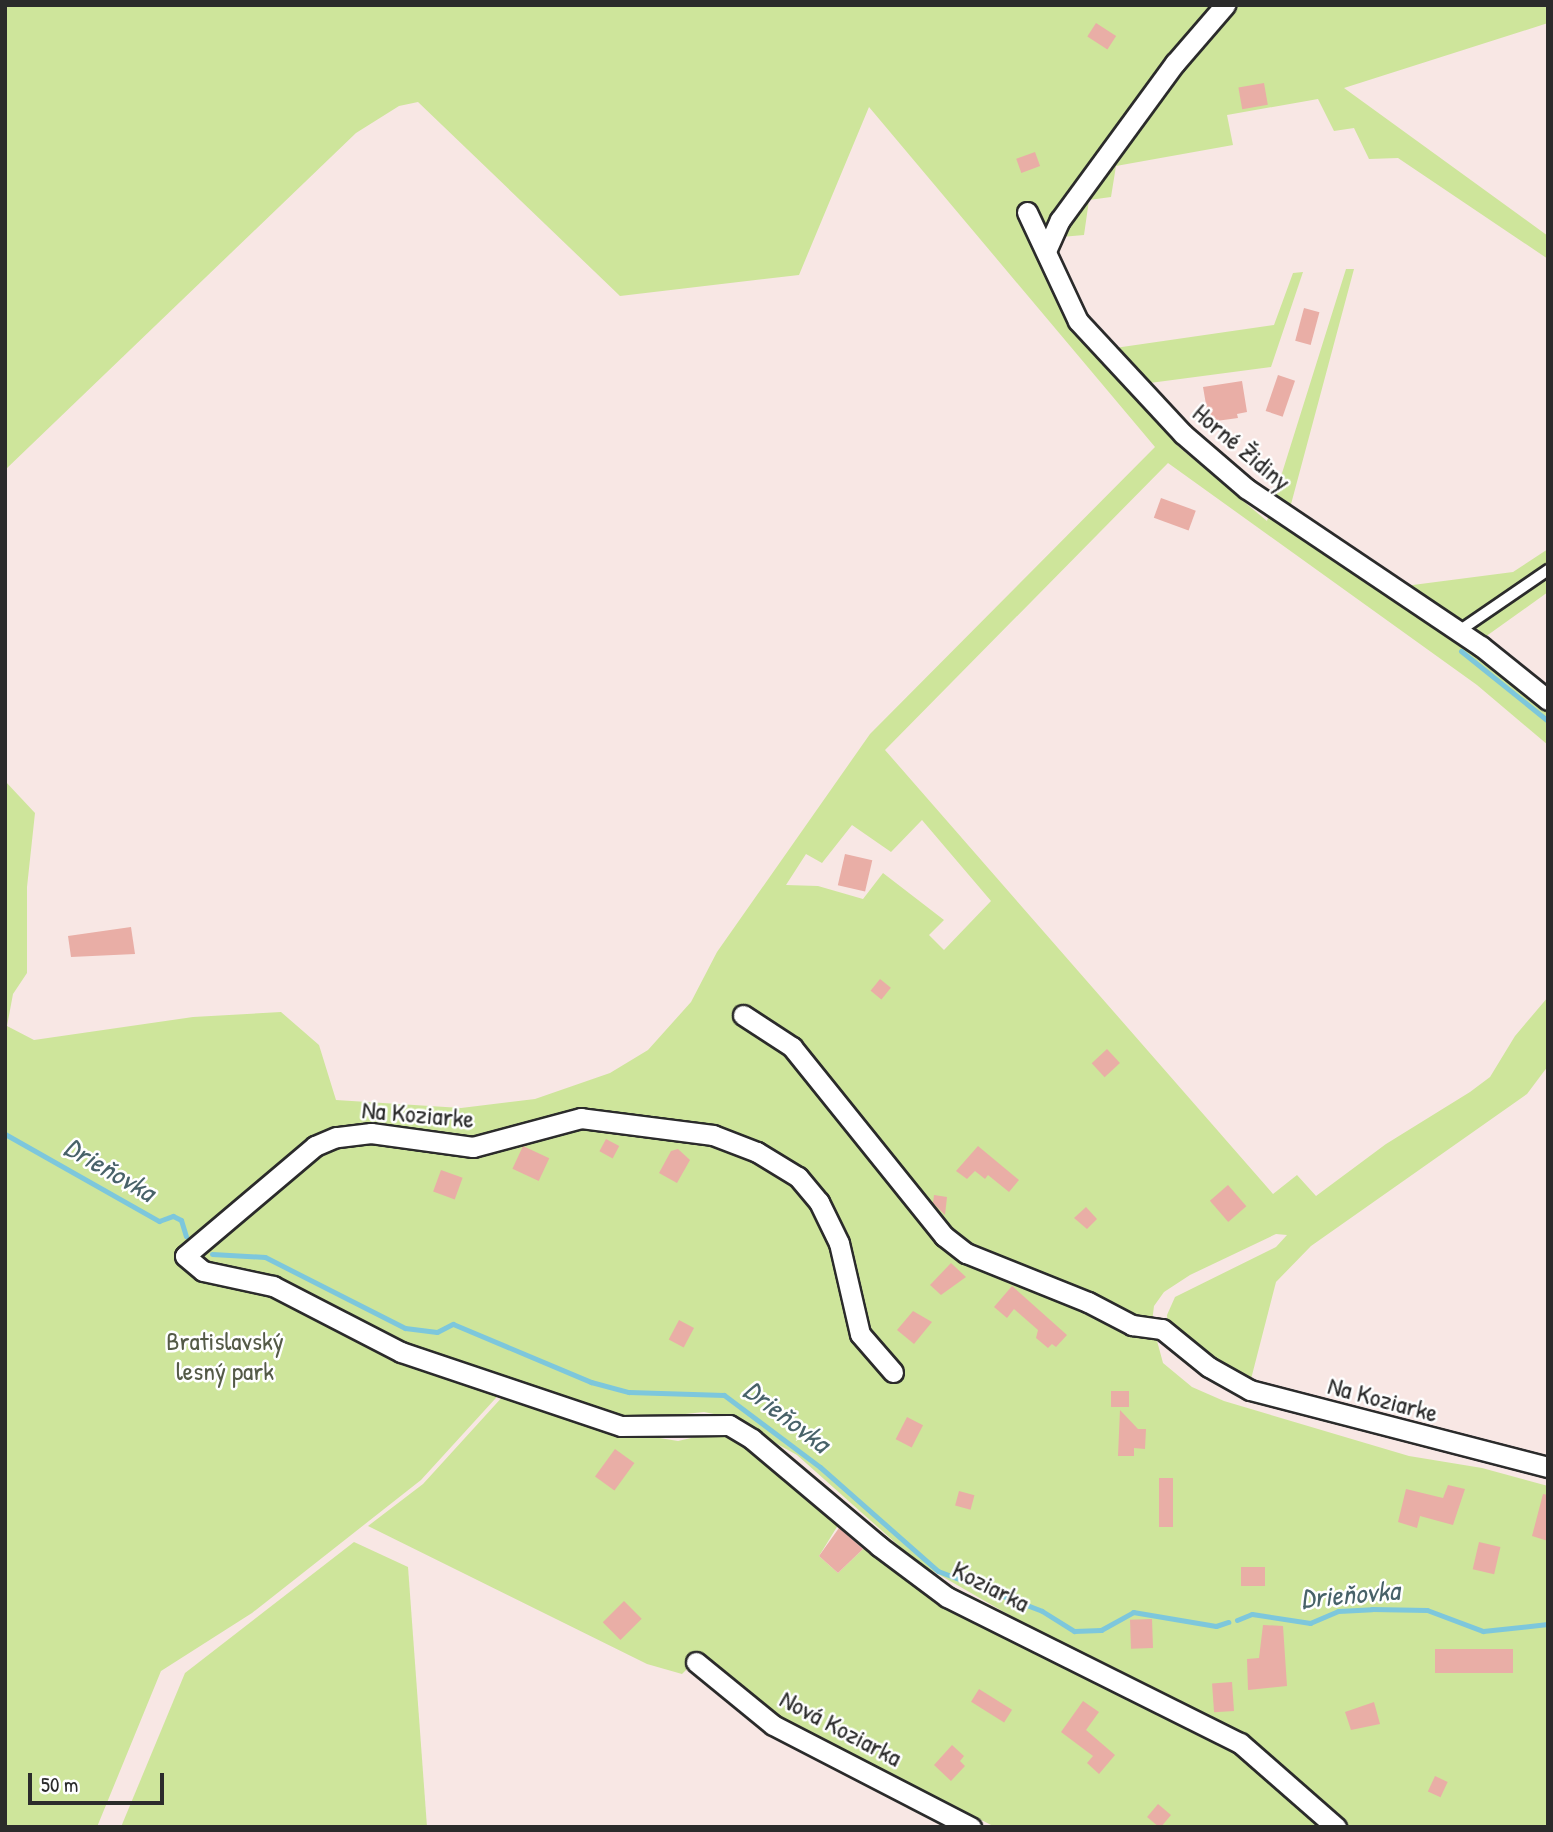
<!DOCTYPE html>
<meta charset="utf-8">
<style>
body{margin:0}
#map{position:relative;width:1553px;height:1832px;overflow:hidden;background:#f8e7e4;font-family:"Patrick Hand",sans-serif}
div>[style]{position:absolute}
.green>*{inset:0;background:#cee59b}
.stream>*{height:5px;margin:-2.5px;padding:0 2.5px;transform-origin:2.5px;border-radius:2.5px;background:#7dc7dc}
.building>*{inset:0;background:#e9aea6;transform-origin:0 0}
.roads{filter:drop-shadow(2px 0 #2b2b2b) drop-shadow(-2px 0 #2b2b2b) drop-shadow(0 2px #2b2b2b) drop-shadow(0 -2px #2b2b2b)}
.lane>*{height:10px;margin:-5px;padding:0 5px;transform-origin:5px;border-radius:5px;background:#fff}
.street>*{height:19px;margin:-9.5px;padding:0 9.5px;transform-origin:9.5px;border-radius:9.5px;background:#fff}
span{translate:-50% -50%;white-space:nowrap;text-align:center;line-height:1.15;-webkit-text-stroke:5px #fff;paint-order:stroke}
.street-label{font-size:26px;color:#2b2b2b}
.park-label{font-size:26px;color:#545a47}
.water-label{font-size:28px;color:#486269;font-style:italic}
.frame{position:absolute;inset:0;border:7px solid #2b2b2b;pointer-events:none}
.scale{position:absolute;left:28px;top:1773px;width:136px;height:32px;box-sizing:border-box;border:4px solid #2b2b2b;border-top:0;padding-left:9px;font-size:21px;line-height:24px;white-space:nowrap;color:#2b2b2b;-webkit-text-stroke:5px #fff;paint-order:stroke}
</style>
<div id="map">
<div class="green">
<div style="clip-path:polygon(evenodd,5px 5px,1548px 5px,1548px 23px,1344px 88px,1548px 236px,1548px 259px,1398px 158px,1369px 159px,1354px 128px,1334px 131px,1318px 99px,1227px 115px,1233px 145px,1116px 166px,1111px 197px,1089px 200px,1084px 235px,1061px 237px,1055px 249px,1086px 318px,1115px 348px,1274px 325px,1293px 273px,1303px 272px,1271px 367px,1127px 386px,1179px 447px,1267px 521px,1346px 269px,1354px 269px,1290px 508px,1405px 586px,1513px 572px,1548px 549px,1548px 592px,1485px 637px,1548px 688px,1548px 745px,1477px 685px,1168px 463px,885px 750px,1273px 1194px,1297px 1175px,1316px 1196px,1386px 1144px,1470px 1092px,1490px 1077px,1515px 1036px,1548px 997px,1548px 1066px,1527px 1094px,1311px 1246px,1276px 1282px,1250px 1383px,1168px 1328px,1167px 1315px,1175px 1297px,1276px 1247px,1287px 1235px,1276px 1234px,1190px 1275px,1164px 1292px,1154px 1306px,1152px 1322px,1163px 1363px,1192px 1387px,1224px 1401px,1409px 1456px,1482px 1468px,1548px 1486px,1548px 1827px,995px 1827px,775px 1714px,701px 1655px,682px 1674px,647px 1664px,368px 1526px,423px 1484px,505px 1394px,629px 1433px,678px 1441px,726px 1430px,840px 1522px,819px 1556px,838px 1573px,863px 1549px,872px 1549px,1016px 1636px,1025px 1624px,917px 1562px,797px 1455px,729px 1417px,704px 1412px,630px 1420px,514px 1378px,421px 1480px,252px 1613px,161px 1671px,97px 1827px,5px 1827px,5px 781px,35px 813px,27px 887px,27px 973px,13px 994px,7px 1026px,34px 1040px,193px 1017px,281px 1012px,319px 1045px,336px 1100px,461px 1108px,535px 1099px,610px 1073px,648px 1050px,691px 1002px,717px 952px,870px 734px,1155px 447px,869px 107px,799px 275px,620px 296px,418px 102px,399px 106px,356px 133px,5px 470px,5px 5px,922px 820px,991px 901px,944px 950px,929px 935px,944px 920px,883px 873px,863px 899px,818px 886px,786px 885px,806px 854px,822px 863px,852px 825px,891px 852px,922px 820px,5px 5px,387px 1135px,516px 1138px,544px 1136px,477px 1154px,367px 1143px,387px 1135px)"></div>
<div style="clip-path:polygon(354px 1542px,408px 1567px,427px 1827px,121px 1827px,185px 1673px)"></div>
</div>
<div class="stream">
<div style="left:1461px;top:651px;width:112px;rotate:38.8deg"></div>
<div style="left:5px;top:1134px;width:177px;rotate:29.5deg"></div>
<div style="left:159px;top:1221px;width:15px;rotate:-20deg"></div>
<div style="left:173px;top:1216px;width:9px;rotate:27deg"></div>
<div style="left:181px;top:1220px;width:17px;rotate:73deg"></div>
<div style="left:212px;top:1254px;width:53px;rotate:3.2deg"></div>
<div style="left:265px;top:1257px;width:157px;rotate:26.9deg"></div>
<div style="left:405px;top:1328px;width:32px;rotate:7deg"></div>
<div style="left:437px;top:1332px;width:18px;rotate:-27deg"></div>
<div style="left:453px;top:1324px;width:150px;rotate:22.8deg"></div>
<div style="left:591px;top:1382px;width:39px;rotate:15deg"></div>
<div style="left:629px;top:1392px;width:95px;rotate:1.8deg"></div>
<div style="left:724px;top:1395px;width:120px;rotate:36.9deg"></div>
<div style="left:820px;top:1467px;width:157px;rotate:41.4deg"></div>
<div style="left:938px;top:1571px;width:111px;rotate:21deg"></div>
<div style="left:1042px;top:1611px;width:38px;rotate:32deg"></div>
<div style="left:1074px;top:1631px;width:27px;rotate:-2deg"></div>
<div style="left:1101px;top:1630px;width:37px;rotate:-29deg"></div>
<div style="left:1133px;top:1612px;width:84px;rotate:9.6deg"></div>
<div style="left:1216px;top:1626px;width:13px;rotate:-18deg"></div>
<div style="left:1237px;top:1620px;width:16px;rotate:-22deg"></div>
<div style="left:1252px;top:1614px;width:59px;rotate:8.8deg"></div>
<div style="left:1310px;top:1623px;width:30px;rotate:-23deg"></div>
<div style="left:1338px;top:1611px;width:34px;rotate:-3deg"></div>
<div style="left:1372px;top:1609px;width:55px;rotate:1deg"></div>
<div style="left:1427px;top:1610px;width:60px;rotate:20.6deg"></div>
<div style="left:1483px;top:1631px;width:65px;rotate:-6.1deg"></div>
</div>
<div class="building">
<div style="left:1096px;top:23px;width:24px;height:16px;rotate:33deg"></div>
<div style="left:1264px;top:83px;width:22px;height:26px;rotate:80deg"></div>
<div style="left:1035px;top:152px;width:15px;height:20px;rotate:70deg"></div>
<div style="left:1304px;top:308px;width:16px;height:34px;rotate:15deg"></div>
<div style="left:1278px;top:375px;width:18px;height:38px;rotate:19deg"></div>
<div style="clip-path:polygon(1242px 381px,1247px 412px,1237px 414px,1238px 418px,1209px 422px,1203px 387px)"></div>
<div style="left:1161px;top:498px;width:37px;height:21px;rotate:20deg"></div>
<div style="left:845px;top:854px;width:28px;height:32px;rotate:13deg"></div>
<div style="clip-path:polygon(131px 927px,135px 954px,71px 957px,68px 936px)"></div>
<div style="left:880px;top:979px;width:14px;height:15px;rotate:39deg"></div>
<div style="left:1107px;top:1049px;width:19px;height:21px;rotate:47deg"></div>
<div style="left:606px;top:1139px;width:15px;height:14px;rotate:28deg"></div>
<div style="left:523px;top:1146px;width:29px;height:25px;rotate:25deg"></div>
<div style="clip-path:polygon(978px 1146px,1019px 1180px,1009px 1192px,988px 1175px,985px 1179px,975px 1171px,967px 1179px,956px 1171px)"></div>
<div style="clip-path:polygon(678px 1149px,690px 1160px,677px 1183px,659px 1173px,671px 1151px)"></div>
<div style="left:441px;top:1170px;width:23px;height:23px;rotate:20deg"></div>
<div style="left:1228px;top:1185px;width:28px;height:24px;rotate:49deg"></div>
<div style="clip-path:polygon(934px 1195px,947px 1197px,945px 1215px,933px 1203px)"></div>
<div style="clip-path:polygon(1086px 1207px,1097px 1219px,1087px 1229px,1074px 1218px)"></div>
<div style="clip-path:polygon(951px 1263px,966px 1277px,941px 1295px,930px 1285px)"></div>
<div style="clip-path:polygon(1012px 1286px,1067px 1335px,1056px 1347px,1052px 1344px,1048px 1348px,1036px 1338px,1038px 1330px,1014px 1309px,1007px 1318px,994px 1307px)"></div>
<div style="clip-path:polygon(913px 1311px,932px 1322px,914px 1344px,897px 1330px)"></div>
<div style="left:679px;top:1320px;width:17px;height:22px;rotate:28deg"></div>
<div style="left:1111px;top:1391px;width:18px;height:16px"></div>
<div style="clip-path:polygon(1120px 1410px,1138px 1429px,1146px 1429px,1145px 1449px,1134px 1448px,1134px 1456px,1118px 1456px)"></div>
<div style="left:907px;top:1417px;width:18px;height:25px;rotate:27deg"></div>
<div style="left:615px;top:1449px;width:24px;height:34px;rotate:36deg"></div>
<div style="left:1159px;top:1478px;width:14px;height:49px"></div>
<div style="clip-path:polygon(1448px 1485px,1465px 1489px,1453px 1525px,1420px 1516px,1417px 1528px,1398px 1522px,1406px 1489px,1443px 1498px)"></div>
<div style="left:959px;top:1491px;width:16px;height:15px;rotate:15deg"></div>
<div style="clip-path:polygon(1543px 1494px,1548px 1495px,1548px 1541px,1532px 1536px)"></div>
<div style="clip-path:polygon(839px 1528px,863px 1549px,838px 1573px,819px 1556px)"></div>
<div style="left:1479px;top:1542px;width:22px;height:28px;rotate:13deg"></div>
<div style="left:1241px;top:1567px;width:24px;height:19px"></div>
<div style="left:624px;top:1601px;width:25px;height:30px;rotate:45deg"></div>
<div style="left:1152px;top:1619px;width:29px;height:22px;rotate:88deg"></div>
<div style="clip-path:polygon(1263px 1625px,1283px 1626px,1287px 1686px,1248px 1690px,1247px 1659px,1259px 1658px)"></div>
<div style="left:1513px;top:1649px;width:24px;height:78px;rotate:90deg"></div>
<div style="left:1232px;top:1682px;width:29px;height:20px;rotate:86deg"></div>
<div style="left:979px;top:1689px;width:39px;height:15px;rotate:32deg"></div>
<div style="clip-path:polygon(1083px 1701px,1099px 1712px,1086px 1730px,1115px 1755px,1099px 1774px,1087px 1763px,1093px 1756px,1061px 1732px)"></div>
<div style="clip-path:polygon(1374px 1702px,1380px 1724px,1351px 1730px,1345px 1712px)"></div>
<div style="clip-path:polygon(952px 1745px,964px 1756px,960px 1761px,965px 1766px,951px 1781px,934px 1765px)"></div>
<div style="left:1435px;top:1776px;width:14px;height:17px;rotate:25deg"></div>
<div style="left:1158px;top:1804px;width:17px;height:17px;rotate:40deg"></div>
</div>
<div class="roads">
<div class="lane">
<div style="left:1459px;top:631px;width:108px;rotate:-34.4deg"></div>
</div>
<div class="street">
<div style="left:1027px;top:212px;width:120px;rotate:64.9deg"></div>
<div style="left:1078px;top:321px;width:154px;rotate:47.1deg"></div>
<div style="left:1183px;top:434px;width:84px;rotate:40.7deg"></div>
<div style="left:1247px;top:489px;width:282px;rotate:33.9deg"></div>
<div style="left:1481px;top:646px;width:86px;rotate:38.9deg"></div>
<div style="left:1046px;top:251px;width:34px;rotate:-66deg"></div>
<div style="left:1060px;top:220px;width:195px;rotate:-53.8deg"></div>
<div style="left:1175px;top:63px;width:77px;rotate:-49.2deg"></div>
<div style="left:743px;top:1015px;width:59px;rotate:33.1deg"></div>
<div style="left:792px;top:1047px;width:243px;rotate:51.2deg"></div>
<div style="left:944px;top:1236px;width:28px;rotate:38deg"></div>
<div style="left:966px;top:1253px;width:131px;rotate:21.9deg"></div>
<div style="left:1088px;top:1302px;width:50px;rotate:27.6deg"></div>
<div style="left:1132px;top:1325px;width:30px;rotate:8deg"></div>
<div style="left:1162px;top:1329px;width:60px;rotate:39deg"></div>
<div style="left:1209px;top:1367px;width:47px;rotate:29.3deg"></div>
<div style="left:1250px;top:1390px;width:308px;rotate:14.5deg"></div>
<div style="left:893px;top:1372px;width:50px;rotate:-131deg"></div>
<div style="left:860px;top:1334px;width:93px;rotate:-103deg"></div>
<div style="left:839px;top:1243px;width:46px;rotate:-116deg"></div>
<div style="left:819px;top:1202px;width:33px;rotate:-130deg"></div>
<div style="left:798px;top:1177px;width:48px;rotate:-148.6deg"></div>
<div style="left:757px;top:1152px;width:47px;rotate:-158.9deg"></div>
<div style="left:713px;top:1135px;width:133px;rotate:-172.7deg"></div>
<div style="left:581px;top:1118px;width:112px;rotate:165deg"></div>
<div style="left:473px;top:1147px;width:103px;rotate:-172.2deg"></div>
<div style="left:371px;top:1133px;width:35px;rotate:173deg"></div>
<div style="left:336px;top:1137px;width:23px;rotate:157deg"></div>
<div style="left:315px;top:1146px;width:170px;rotate:139.8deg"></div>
<div style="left:185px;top:1256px;width:23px;rotate:40deg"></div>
<div style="left:203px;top:1271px;width:72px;rotate:12.1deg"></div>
<div style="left:273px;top:1286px;width:144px;rotate:27.3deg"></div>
<div style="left:401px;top:1352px;width:232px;rotate:18.6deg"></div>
<div style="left:621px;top:1426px;width:108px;rotate:-0.5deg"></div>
<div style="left:729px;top:1425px;width:27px;rotate:31deg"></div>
<div style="left:752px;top:1439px;width:166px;rotate:40.1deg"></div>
<div style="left:879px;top:1546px;width:85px;rotate:36.9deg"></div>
<div style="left:947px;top:1597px;width:327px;rotate:26.5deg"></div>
<div style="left:1240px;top:1743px;width:128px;rotate:41.2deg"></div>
<div style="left:696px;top:1662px;width:99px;rotate:39.3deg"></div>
<div style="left:773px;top:1725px;width:223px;rotate:27.3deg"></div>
</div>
</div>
<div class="street-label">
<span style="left:1242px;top:447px;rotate:40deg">Horné Židiny</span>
<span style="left:418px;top:1114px;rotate:5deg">Na Koziarke</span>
<span style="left:1383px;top:1399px;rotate:15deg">Na Koziarke</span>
<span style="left:991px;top:1586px;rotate:27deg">Koziarka</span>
<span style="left:841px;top:1728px;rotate:28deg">Nová Koziarka</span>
</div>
<div class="park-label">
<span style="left:225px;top:1356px">Bratislavský<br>lesný park</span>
</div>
<div class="water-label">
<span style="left:110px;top:1169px;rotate:30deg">Drieňovka</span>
<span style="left:787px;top:1416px;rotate:37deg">Drieňovka</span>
<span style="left:1350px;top:1594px;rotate:-5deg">Drieňovka</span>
</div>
<div class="frame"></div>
<div class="scale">50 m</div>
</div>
